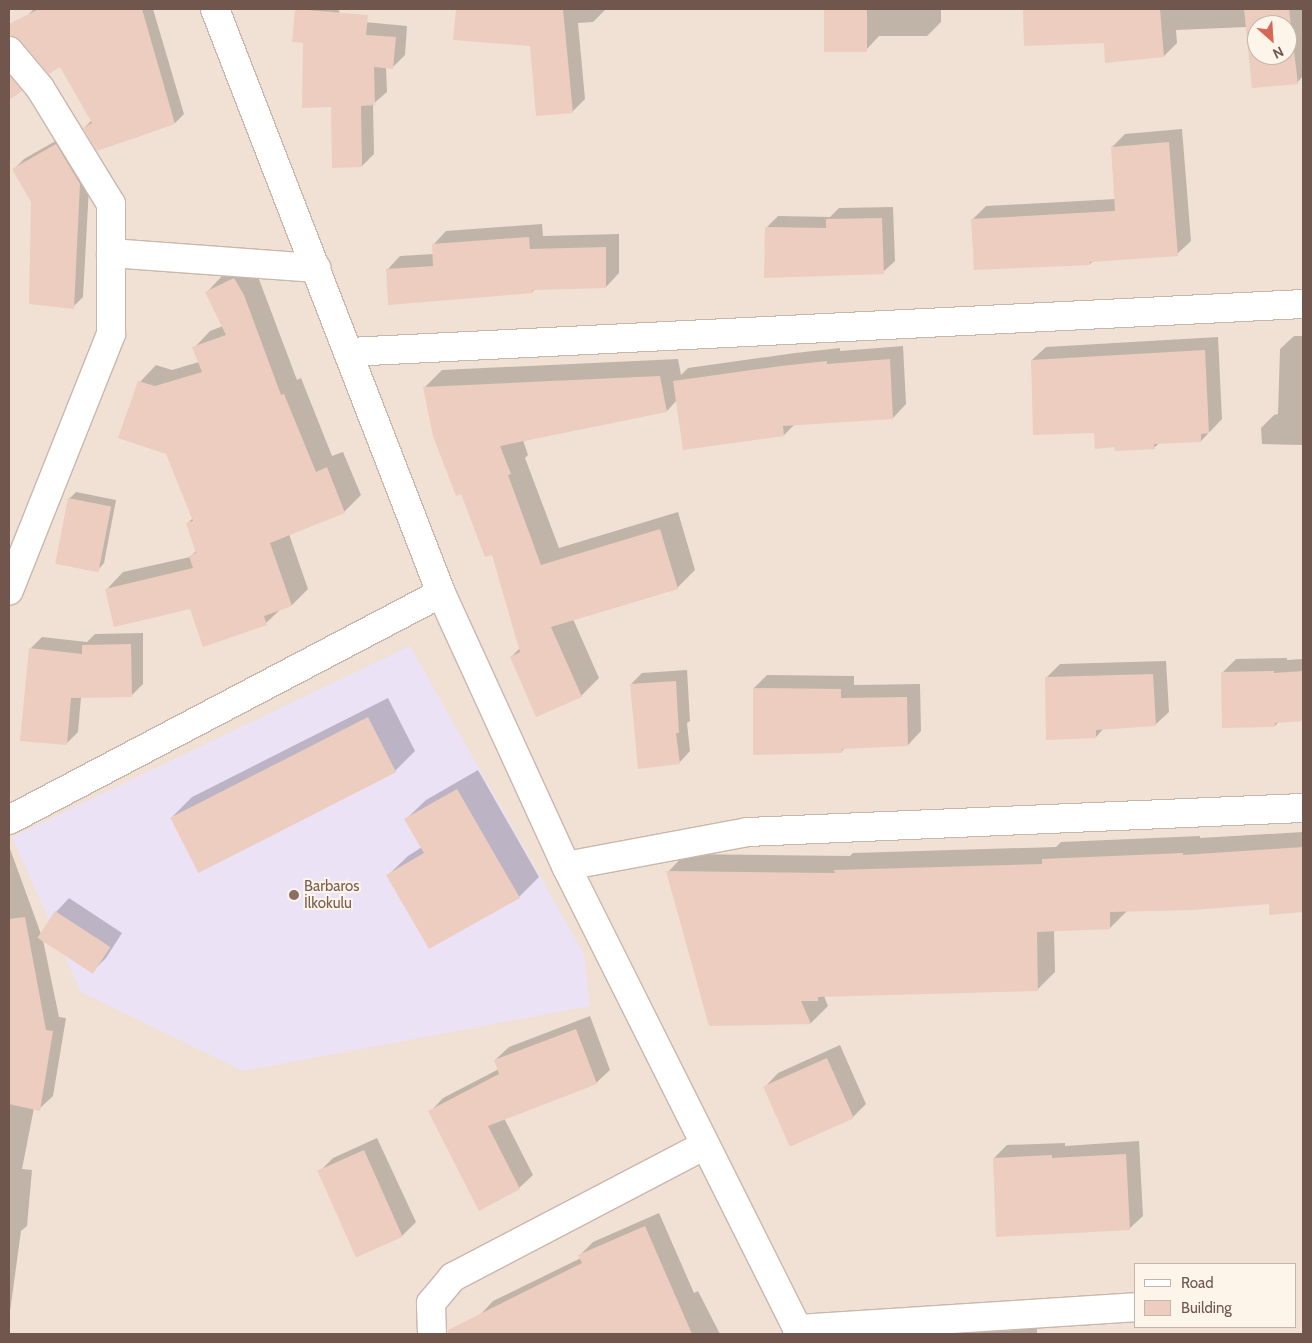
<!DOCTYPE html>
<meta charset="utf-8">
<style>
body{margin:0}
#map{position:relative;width:1312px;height:1343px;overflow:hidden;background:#faefe5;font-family:Cabin,sans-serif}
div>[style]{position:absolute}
.residential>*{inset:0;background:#f0e1d4}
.education>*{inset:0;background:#ece2f6}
.shadow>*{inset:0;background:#0003}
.building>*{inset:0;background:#eccdbf;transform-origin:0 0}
.roads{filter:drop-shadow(1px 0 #cab7ac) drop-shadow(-1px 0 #cab7ac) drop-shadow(0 1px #cab7ac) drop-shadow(0 -1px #cab7ac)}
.minor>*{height:28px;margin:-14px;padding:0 14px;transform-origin:14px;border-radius:14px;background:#fff}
.dots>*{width:14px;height:14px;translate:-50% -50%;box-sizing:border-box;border:2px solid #fdf4ea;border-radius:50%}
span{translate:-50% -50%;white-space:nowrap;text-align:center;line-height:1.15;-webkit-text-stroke:4px #fdf4ea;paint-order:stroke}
.education-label{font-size:15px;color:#785e54}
.left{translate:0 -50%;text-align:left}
.frame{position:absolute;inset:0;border:10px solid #70564d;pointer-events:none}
.legend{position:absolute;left:1134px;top:1263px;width:162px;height:65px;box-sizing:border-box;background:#fdf4ea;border:1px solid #c5b5ab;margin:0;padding:6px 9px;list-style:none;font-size:15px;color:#70564d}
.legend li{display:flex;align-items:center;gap:10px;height:25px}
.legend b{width:25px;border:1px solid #c5b5ab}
.north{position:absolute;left:1247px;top:15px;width:50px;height:50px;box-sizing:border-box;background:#fdf4ea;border:1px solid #c5b5ab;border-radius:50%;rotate:154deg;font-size:14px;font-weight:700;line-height:20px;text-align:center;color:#70564d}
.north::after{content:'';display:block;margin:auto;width:18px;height:22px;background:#d76656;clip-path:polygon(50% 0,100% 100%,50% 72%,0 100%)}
</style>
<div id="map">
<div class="residential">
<div style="clip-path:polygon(evenodd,9px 9px,1303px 9px,1303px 1334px,9px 1334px,9px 9px,1257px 25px,1287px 25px,1287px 55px,1257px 55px,1257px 25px,9px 9px,1136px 1264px,1296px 1264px,1296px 1327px,1136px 1327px,1136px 1264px)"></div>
</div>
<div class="education">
<div style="clip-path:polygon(410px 646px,584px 954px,590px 1006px,243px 1071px,81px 992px,12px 837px)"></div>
</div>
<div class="shadow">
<div style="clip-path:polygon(34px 9px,153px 9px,184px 114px,175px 123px,97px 149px,84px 128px,92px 120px,56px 58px,26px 17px)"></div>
<div style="clip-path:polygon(297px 9px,339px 9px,340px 30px)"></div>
<div style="clip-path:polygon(457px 9px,606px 9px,593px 22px,578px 23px,585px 99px,572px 112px,532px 45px,454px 39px)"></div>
<div style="clip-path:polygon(825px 9px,941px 9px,941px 22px,927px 36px,879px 36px,866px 50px,825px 50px)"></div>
<div style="clip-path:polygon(evenodd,1024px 9px,1303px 9px,1303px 76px,1297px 83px,1253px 87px,1247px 27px,1176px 30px,1177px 43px,1164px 56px,1105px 41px,1025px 45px,1024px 9px,1257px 25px,1287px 25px,1287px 55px,1257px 55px,1257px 25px)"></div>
<div style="clip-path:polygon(354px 21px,407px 26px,405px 55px,392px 68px,386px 67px,387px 92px,373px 104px,374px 154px,362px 166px)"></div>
<div style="clip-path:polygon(1182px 129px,1191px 241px,1177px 254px,1093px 261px,1090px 264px,972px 220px,986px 206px,1116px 199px,1112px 147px,1125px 134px)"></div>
<div style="clip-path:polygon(66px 135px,89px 187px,83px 297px,73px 307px,32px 201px,14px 169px,24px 159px)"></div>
<div style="clip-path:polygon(893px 207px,895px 261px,883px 272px,766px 228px,778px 216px,830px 217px,839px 208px)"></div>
<div style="clip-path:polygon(542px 224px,543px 236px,619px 234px,619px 273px,606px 287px,535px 289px,532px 292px,387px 270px,400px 256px,434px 254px,433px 245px,446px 231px)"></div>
<div style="clip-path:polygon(242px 266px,254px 266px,297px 380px,301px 378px,332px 456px,343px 452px,361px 495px,344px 512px,289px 534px,308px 589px,292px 605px,281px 609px,266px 623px,107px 589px,123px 572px,190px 557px,197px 550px,187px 524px,193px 518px,140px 382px,156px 365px,172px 370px,199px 362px,194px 348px,210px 331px,223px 326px,207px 292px,223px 275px)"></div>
<div style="clip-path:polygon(1294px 336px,1303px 336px,1303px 445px,1262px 444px,1261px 428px,1274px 415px,1278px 414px,1280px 349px)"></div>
<div style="clip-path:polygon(1218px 337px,1222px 419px,1201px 441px,1159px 443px,1154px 448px,1116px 446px,1095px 431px,1032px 360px,1046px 347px)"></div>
<div style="clip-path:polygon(903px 346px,906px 404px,893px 418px,795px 424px,784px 435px,677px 400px,667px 411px,523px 440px,528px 455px,525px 458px,559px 548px,678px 512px,695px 570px,677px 588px,573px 619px,599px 678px,581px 696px,511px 657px,520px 648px,493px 553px,424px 388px,442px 370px,678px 359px,681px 375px,688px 368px,795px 353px,840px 348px,840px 351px)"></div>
<div style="clip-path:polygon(76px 492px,116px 500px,104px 563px,98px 570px,69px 499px)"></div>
<div style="clip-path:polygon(143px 633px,143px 684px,131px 696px,81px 697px,78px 732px,66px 744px,30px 649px,42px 637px,87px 642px,95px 634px)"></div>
<div style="clip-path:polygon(1287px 658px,1287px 660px,1303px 659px,1303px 720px,1279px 721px,1275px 726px,1222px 673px,1236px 659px)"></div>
<div style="clip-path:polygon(1166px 661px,1169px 712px,1155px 725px,1104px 728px,1096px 737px,1046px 678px,1060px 664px)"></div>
<div style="clip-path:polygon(687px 670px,690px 721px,687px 723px,690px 751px,679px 763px,631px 684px,642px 673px)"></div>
<div style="clip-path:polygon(767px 675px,854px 676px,854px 685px,920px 684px,921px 731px,908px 745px,846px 747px,841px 752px,754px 688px)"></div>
<div style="clip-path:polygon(388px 698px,415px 751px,395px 771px,172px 817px,192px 797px)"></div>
<div style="clip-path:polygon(478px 770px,539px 877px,519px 897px,388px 875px,408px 856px,422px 847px,406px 819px,426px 800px)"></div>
<div style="clip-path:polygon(1303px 832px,1303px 910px,1271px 913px,1270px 903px,1127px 911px,1110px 928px,1054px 930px,1055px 972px,1038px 989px,824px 996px,828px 1006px,811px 1023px,710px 1025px,668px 872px,685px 854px,850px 856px,853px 853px,1056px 847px,1061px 842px,1200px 836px,1200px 838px)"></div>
<div style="clip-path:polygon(9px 846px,41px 934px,56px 912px,69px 898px,122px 933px,106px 958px,93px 971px,43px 940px,59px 1017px,66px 1018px,53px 1096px,39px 1109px,34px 1108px,22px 1169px,32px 1170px,27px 1226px,21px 1231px,9px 1319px)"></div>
<div style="clip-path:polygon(590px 1016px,610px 1070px,596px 1083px,504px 1118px,533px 1175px,519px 1188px,430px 1112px,443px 1098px,499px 1069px,495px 1060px,509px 1047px)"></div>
<div style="clip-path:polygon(840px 1045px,866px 1104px,853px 1117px,765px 1087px,778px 1073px)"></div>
<div style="clip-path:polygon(377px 1138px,416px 1222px,402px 1236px,320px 1171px,333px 1158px)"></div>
<div style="clip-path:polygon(1139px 1141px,1143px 1216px,1129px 1229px,994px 1158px,1007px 1145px,1065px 1143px,1065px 1146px)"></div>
<div style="clip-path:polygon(659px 1213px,694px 1293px,698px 1291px,720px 1334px,490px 1334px,480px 1315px,493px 1301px,581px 1258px,580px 1255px,593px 1242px)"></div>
<div style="clip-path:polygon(1037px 1327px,1037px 1334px,952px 1334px,970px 1328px)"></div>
</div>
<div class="building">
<div style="clip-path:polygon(39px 9px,142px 9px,175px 124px,97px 151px,83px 128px,92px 123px,60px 67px,49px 74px,21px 41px,9px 36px,9px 24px)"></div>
<div style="clip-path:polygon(295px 9px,368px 15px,366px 35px,396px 37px,393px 69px,374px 67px,375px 105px,361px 106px,362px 167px,332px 168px,331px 107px,302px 108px,303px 43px,292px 42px)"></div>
<div style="clip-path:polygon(456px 9px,563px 9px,573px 113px,536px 116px,530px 46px,453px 40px)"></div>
<div style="left:824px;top:9px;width:43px;height:43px"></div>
<div style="clip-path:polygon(1023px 9px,1160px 9px,1164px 57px,1105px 63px,1104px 43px,1024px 46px)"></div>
<div style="clip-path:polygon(evenodd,1244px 9px,1289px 9px,1298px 84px,1252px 88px,1244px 9px,1257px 25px,1287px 25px,1287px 55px,1257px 55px,1257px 25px)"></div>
<div style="clip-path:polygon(9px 75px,22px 91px,9px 100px)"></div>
<div style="clip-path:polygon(1169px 142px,1178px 256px,1090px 262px,1090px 265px,974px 270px,971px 219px,1115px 211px,1111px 147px)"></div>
<div style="clip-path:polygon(56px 144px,80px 184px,74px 309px,29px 304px,31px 202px,12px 169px)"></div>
<div style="clip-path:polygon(882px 218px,884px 274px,764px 278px,765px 227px,826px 228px,826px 219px)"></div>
<div style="clip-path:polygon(529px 237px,530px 249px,606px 247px,606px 288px,532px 290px,533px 293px,388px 305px,386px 269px,433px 266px,432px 244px)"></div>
<div style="clip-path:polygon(234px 278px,244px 295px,281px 395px,284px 394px,316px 472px,327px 467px,345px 513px,270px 543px,292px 606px,264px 616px,267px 625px,203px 647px,190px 609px,114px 627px,105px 589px,193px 568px,189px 556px,196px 553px,186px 523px,193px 521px,166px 454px,118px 438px,138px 381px,155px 386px,202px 372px,192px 347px,226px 335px,205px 292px)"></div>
<div style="clip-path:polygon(1205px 350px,1209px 433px,1201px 434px,1201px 442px,1154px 444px,1155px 449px,1115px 451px,1114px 447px,1095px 449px,1094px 433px,1033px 435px,1031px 360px)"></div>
<div style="clip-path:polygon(890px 359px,893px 419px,783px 426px,784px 436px,683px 450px,673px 381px,781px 366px,827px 361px,827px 364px)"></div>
<div style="clip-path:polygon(660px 376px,667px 412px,500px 446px,511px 474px,508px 475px,541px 565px,660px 529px,678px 589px,551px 627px,582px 697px,536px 717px,510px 657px,520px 652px,492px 555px,485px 557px,461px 494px,456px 496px,433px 436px,423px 387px)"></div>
<div style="left:68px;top:498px;width:44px;height:67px;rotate:11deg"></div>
<div style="clip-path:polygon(131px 644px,132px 697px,71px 698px,67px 745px,20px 741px,29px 648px,82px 654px,82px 645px)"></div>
<div style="clip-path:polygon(1274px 671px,1274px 673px,1303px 671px,1303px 721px,1275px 723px,1275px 727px,1222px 728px,1221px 672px)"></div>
<div style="clip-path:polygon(1153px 674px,1156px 726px,1096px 730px,1096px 738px,1046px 740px,1045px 677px)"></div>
<div style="clip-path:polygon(676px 681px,679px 733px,676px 733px,680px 764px,638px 769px,630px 684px)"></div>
<div style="clip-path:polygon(753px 688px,841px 689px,841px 698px,907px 697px,908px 746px,842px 749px,842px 753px,753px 755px)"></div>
<div style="left:368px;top:717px;width:62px;height:222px;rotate:63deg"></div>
<div style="clip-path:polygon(457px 789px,520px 898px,429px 949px,386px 875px,424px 853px,404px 819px)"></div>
<div style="clip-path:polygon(1303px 847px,1303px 912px,1269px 915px,1269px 904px,1193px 910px,1110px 912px,1110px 929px,1037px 932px,1038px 991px,818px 997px,818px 1001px,801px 1001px,811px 1024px,709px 1026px,666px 871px,835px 873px,834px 870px,1042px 864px,1042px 859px,1183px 853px,1183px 855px)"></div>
<div style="left:55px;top:911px;width:66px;height:32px;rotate:33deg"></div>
<div style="clip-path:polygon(25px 917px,46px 1030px,53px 1031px,40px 1111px,9px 1104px,9px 919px)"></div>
<div style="clip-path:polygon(576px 1029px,597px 1084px,488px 1126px,520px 1189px,479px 1211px,428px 1111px,499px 1074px,494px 1060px)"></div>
<div style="left:827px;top:1058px;width:66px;height:70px;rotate:66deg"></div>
<div style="left:364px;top:1150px;width:95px;height:51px;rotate:66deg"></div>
<div style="clip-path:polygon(1126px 1154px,1130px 1230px,996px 1237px,993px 1158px,1052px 1155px,1052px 1158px)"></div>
<div style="clip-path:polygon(645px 1226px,692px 1334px,448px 1334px,448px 1330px,582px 1263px,578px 1255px)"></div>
</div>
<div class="roads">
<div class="minor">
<div style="left:215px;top:9px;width:626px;rotate:68.84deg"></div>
<div style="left:441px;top:593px;width:300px;rotate:65.4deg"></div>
<div style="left:566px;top:866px;width:523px;rotate:63.43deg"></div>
<div style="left:9px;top:51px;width:48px;rotate:50deg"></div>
<div style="left:40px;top:88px;width:136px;rotate:58.5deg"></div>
<div style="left:111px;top:204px;width:130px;rotate:90deg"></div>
<div style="left:111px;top:334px;width:276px;rotate:111.7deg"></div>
<div style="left:111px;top:253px;width:206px;rotate:4.2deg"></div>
<div style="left:349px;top:352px;width:955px;rotate:-2.88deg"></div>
<div style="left:9px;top:820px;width:488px;rotate:-27.7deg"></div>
<div style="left:566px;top:866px;width:185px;rotate:-10.6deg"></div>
<div style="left:748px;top:832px;width:556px;rotate:-2.48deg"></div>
<div style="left:797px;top:1329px;width:340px;rotate:-3.7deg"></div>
<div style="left:432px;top:1334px;width:31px;rotate:-92deg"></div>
<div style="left:431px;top:1303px;width:34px;rotate:-50deg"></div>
<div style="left:453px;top:1277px;width:284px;rotate:-27.6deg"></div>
</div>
</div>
<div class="dots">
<div style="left:294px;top:895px;background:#8d6e63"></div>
</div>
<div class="education-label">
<span class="left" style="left:304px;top:895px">Barbaros<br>İlkokulu</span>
</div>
<div class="frame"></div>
<ul class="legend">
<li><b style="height:6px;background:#fff"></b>Road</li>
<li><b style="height:14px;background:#eccdbf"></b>Building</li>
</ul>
<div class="north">N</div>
</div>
